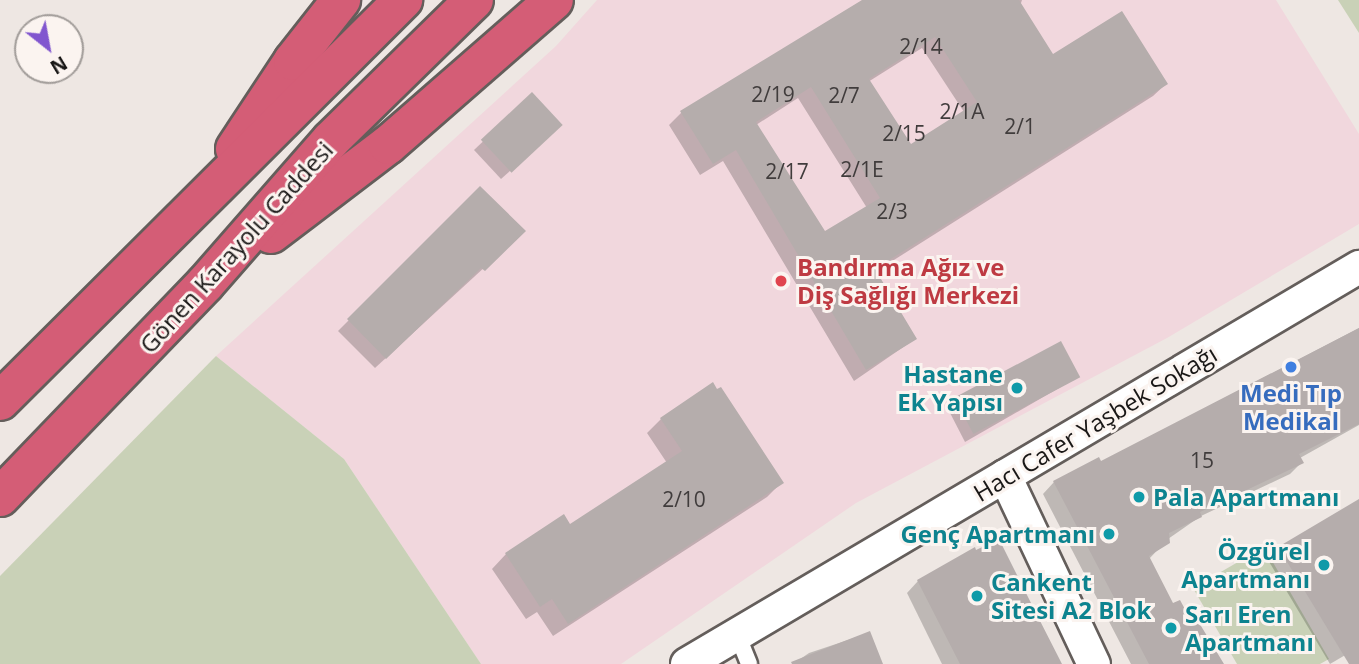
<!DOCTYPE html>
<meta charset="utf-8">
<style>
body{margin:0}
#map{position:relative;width:1359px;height:664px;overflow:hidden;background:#eee7e3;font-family:"Open Sans",sans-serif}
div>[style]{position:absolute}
.medical>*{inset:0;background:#f1d7dd}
.green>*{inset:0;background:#c9d1b7}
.shadow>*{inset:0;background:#0003}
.building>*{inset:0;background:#b5adac;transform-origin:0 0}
.roads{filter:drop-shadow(2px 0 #645e5b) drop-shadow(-2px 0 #645e5b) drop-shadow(0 2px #645e5b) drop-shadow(0 -2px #645e5b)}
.lane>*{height:16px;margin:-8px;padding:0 8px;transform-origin:8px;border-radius:8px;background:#fff}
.street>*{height:32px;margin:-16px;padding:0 16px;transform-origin:16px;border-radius:16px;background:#fff}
.highway>*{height:38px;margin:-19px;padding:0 19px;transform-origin:19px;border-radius:19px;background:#d45d76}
.dots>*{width:19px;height:19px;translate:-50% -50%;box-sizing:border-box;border:4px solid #fbf4f0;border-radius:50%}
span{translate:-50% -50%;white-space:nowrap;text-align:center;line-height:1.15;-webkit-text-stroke:6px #fbf4f0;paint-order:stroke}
.number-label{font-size:21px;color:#403c3c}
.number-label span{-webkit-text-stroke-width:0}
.street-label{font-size:24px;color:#191716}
.health-label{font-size:24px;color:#be3a42;font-weight:700}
.left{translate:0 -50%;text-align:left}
.culture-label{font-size:24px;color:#0d838f;font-weight:700}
.right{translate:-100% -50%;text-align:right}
.shop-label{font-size:24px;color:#366cbe;font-weight:700}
.north{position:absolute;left:14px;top:14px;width:70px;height:70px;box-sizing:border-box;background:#fbf4f0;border:2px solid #a19c99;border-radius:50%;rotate:149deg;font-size:19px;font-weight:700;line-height:28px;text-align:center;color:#191716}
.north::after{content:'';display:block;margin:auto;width:24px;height:32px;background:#8156cf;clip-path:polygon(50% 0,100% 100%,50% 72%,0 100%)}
</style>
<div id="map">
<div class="medical">
<div style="clip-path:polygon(597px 0,1276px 0,1359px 134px,1359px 224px,1167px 338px,856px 503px,621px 664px,481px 664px,344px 459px,216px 356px,556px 46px)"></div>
</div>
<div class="green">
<div style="clip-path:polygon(1338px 0,1359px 0,1359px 33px)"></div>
<div style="clip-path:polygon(216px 356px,344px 459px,481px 664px,0 664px,0 576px)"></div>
<div style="clip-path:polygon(1264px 547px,1329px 659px,1320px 664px,1237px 664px,1193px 588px)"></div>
</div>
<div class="shadow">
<div style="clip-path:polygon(evenodd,863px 0,1022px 0,1020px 6px,1053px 57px,1166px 84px,1153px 96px,875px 272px,915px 339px,854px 381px,723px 161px,700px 175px,669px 125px,681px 113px,863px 0,922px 48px,964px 112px,910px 147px,868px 82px,922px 48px,863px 0,798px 98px,867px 208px,824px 233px,756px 125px,798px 98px)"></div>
<div style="clip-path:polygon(532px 95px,552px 133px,501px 179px,474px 150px)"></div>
<div style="clip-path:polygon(480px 189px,524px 231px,375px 368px,338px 331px)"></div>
<div style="clip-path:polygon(1359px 328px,1359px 425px,1300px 458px,1302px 462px,1290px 474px,1201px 516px,1168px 539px,1149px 559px,1172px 605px,1220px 664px,1131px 664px,1043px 494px,1054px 482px,1100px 463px)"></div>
<div style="clip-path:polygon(1078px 377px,965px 442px,948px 409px,956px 401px)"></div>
<div style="clip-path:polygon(661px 419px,781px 483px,767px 497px,553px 636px,537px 612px,526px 619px,492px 569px,506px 554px,570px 527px,667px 463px,647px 433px)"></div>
<div style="clip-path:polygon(1359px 501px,1359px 647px,1330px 664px,1268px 560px)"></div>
<div style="clip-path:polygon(976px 553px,1059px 664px,942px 664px,907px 593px,918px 581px)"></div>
<div style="clip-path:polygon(869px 633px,881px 664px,793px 664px,809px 653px)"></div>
</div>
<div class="building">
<div style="clip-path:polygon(evenodd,862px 0,1019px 0,1053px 54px,1122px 11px,1168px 84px,875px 269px,917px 339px,866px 370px,736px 150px,713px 164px,680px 111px,862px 0,935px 37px,977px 102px,911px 144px,869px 79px,935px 37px,862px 0,811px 87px,880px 198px,825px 231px,756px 122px,811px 87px)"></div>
<div style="left:532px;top:92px;width:45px;height:70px;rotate:47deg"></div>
<div style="clip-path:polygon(480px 186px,526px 231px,485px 271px,481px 268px,386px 359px,347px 319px)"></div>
<div style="clip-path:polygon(1359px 328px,1359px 424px,1299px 454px,1304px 463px,1200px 512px,1202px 517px,1169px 533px,1170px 543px,1149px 556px,1173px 603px,1180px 600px,1193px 624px,1198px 621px,1224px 664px,1149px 664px,1053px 481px,1099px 457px,1101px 461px)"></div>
<div style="left:1061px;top:341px;width:41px;height:121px;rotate:62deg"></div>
<div style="clip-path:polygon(713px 382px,717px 389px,721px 387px,784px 483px,568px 624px,552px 599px,540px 607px,505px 553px,564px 514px,570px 524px,682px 451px,660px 418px)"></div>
<div style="clip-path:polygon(1359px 499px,1359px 664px,1349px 664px,1278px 547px)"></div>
<div style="clip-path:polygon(999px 539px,1036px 613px,1062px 664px,960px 664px,917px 580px,975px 547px,976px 550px)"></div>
<div style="clip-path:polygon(870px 631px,883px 664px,792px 664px,791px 662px)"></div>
</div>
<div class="roads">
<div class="lane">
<div style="left:737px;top:634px;width:32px;rotate:68deg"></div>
</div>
<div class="street">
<div style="left:1005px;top:476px;width:208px;rotate:64.7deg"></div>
<div style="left:687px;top:664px;width:781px;rotate:-30.57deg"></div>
</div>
<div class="highway">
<div style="left:235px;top:149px;width:105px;rotate:-56.6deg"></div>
<div style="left:293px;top:61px;width:78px;rotate:-51.8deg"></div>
<div style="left:271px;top:234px;width:147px;rotate:-37.3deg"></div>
<div style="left:388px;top:145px;width:220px;rotate:-41.1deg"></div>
<div style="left:0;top:401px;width:569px;rotate:-44.86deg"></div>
<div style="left:0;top:497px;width:296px;rotate:-46.1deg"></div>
<div style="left:205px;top:284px;width:191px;rotate:-48.8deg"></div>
<div style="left:331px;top:140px;width:200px;rotate:-44.4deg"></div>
</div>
</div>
<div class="dots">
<div style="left:781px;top:281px;background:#e0444e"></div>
<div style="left:1291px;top:367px;background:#3f7fe0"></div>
<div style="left:1017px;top:388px;background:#0f9aa8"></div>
<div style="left:1139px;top:497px;background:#0f9aa8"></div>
<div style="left:1109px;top:534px;background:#0f9aa8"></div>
<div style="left:1324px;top:565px;background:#0f9aa8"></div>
<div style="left:977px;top:596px;background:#0f9aa8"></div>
<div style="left:1171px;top:628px;background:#0f9aa8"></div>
</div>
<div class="number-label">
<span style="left:921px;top:46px">2/14</span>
<span style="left:773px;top:94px">2/19</span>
<span style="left:844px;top:95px">2/7</span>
<span style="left:962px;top:111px">2/1A</span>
<span style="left:1020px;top:126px">2/1</span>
<span style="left:904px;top:133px">2/15</span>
<span style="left:862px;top:169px">2/1E</span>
<span style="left:787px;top:171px">2/17</span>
<span style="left:892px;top:211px">2/3</span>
<span style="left:1202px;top:460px">15</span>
<span style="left:684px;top:499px">2/10</span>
</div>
<div class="street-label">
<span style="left:236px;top:247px;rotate:-48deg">Gönen Karayolu Caddesi</span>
<span style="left:1095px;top:423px;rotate:-31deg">Hacı Cafer Yaşbek Sokağı</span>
</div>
<div class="health-label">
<span class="left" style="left:797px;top:281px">Bandırma Ağız ve<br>Diş Sağlığı Merkezi</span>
</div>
<div class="culture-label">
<span class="right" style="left:1003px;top:388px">Hastane<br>Ek Yapısı</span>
<span class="left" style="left:1153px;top:497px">Pala Apartmanı</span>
<span class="right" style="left:1095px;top:534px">Genç Apartmanı</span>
<span class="right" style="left:1310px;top:565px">Özgürel<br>Apartmanı</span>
<span class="left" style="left:991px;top:596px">Cankent<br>Sitesi A2 Blok</span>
<span class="left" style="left:1185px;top:628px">Sarı Eren<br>Apartmanı</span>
</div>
<div class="shop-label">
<span style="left:1291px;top:407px">Medi Tıp<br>Medikal</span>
</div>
<div class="north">N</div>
</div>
